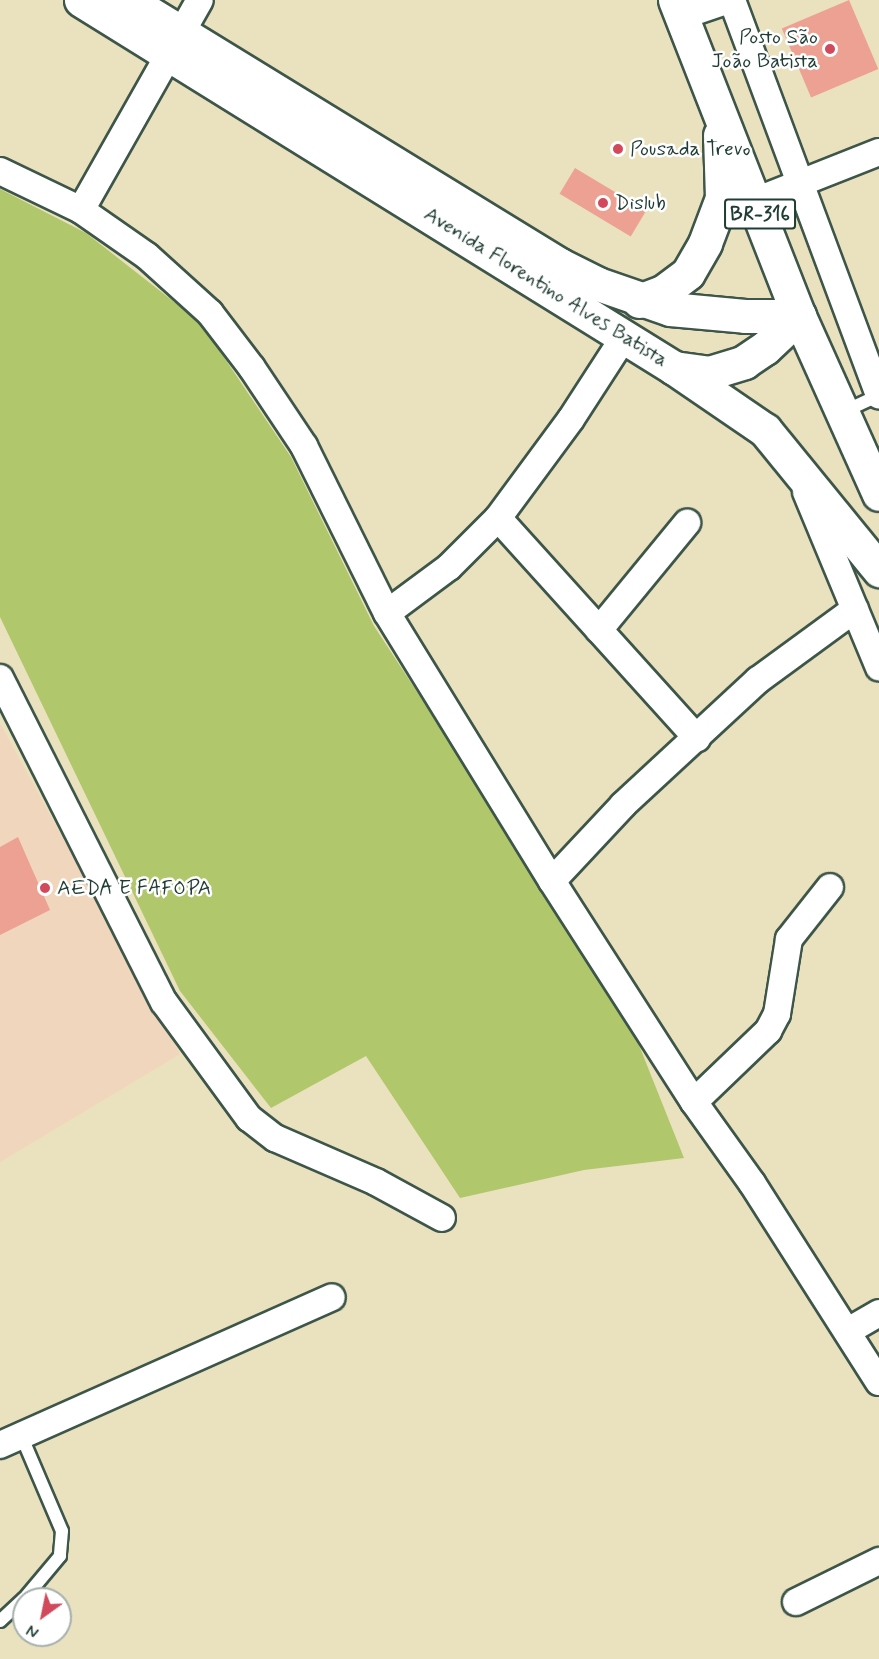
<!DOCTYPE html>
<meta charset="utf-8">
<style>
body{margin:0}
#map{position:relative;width:879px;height:1659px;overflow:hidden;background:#eae1be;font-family:Mynerve,sans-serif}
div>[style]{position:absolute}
.built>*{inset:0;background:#f0d6bc}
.green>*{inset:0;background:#b1c76b}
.building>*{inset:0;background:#eda193;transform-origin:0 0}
.roads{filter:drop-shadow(2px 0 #3d5649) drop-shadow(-2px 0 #3d5649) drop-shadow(0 2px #3d5649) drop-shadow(0 -2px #3d5649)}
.service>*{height:12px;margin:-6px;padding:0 6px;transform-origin:6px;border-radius:6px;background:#fff}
.minor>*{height:26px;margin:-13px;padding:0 13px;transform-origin:13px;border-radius:13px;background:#fff}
.secondary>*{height:33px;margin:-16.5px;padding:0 16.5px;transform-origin:16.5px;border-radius:16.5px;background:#fff}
.trunk>*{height:33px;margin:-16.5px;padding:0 16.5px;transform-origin:16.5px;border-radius:16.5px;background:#fff}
.dots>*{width:16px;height:16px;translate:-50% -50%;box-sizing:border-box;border:3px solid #fff;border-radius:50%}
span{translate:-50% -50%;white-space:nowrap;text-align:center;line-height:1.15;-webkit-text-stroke:5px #fff;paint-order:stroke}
.shield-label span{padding:2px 4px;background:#fff;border:2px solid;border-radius:4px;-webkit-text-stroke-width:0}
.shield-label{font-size:20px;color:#1f3d34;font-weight:700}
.poi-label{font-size:21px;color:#1f3d34}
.right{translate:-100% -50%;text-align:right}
.left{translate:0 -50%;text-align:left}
.street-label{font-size:21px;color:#1f3d34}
.north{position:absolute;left:12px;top:1587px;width:60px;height:60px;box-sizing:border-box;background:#fff;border:2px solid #a5b1ae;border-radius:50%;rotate:213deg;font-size:16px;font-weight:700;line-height:24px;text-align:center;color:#1f3d34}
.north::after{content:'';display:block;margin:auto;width:21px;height:27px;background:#d1495b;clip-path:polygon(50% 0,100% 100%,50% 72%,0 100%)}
</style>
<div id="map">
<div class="built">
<div style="clip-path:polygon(0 723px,180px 1054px,0 1162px)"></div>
</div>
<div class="green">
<div style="clip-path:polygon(0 189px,86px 233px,201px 323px,291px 457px,374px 626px,625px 1010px,684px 1158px,584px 1170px,460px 1198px,366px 1056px,271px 1108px,180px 991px,0 617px)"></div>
</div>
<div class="building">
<div style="left:849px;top:0;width:75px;height:73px;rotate:67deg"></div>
<div style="left:575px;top:168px;width:83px;height:30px;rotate:31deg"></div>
<div style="clip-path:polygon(18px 837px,50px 910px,0 935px,0 847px)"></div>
</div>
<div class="roads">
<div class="service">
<div style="left:845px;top:411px;width:38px;rotate:-25deg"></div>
<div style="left:21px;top:1435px;width:104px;rotate:66.9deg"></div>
<div style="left:62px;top:1531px;width:25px;rotate:95deg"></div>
<div style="left:60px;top:1556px;width:56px;rotate:129.9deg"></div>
<div style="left:0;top:1621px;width:33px;rotate:-43deg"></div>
</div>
<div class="minor">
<div style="left:732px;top:0;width:422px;rotate:69.6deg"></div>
<div style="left:682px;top:16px;width:50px;rotate:-18.8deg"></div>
<div style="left:0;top:171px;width:90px;rotate:25.7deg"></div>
<div style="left:81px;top:210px;width:80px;rotate:34.9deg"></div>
<div style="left:147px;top:256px;width:85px;rotate:42.1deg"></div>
<div style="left:210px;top:313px;width:69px;rotate:52.6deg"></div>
<div style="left:252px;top:368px;width:94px;rotate:56.3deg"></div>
<div style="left:304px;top:446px;width:186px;rotate:63.6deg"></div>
<div style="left:387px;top:613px;width:315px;rotate:58.4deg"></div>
<div style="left:552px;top:881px;width:263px;rotate:57.3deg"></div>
<div style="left:694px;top:1102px;width:100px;rotate:54.4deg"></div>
<div style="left:752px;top:1183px;width:236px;rotate:57.5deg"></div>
<div style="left:755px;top:201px;width:133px;rotate:-21.6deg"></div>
<div style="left:81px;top:210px;width:241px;rotate:-60.5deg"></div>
<div style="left:806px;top:492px;width:190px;rotate:67.4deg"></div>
<div style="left:498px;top:518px;width:297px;rotate:47.9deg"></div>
<div style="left:387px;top:613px;width:77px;rotate:-36.6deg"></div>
<div style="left:449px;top:567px;width:69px;rotate:-45deg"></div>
<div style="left:498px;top:518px;width:123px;rotate:-53.6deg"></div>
<div style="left:571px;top:419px;width:98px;rotate:-57.1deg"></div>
<div style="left:599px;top:630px;width:139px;rotate:-50.6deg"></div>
<div style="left:0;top:678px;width:363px;rotate:63.2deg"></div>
<div style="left:164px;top:1002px;width:144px;rotate:53.8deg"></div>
<div style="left:249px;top:1118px;width:33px;rotate:38deg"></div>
<div style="left:275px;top:1138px;width:110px;rotate:23.5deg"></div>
<div style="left:376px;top:1182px;width:75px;rotate:28.6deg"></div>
<div style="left:552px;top:881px;width:104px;rotate:-46.9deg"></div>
<div style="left:623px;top:805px;width:184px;rotate:-42.8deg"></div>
<div style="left:758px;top:680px;width:120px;rotate:-36.2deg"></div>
<div style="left:694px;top:1102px;width:103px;rotate:-43.8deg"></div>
<div style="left:768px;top:1031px;width:19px;rotate:-62deg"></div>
<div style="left:777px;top:1014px;width:76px;rotate:-80.9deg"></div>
<div style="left:789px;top:939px;width:66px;rotate:-51.7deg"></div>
<div style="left:848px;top:1331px;width:36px;rotate:-30deg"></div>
<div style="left:0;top:1445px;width:363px;rotate:-24deg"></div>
<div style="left:796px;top:1602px;width:93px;rotate:-26.3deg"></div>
</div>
<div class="secondary">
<div style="left:81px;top:0;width:698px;rotate:31.82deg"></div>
<div style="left:674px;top:368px;width:35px;rotate:8deg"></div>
<div style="left:709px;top:373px;width:37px;rotate:-17deg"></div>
<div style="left:744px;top:362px;width:25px;rotate:-34deg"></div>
<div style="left:765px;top:348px;width:47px;rotate:-43.3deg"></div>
<div style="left:128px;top:0;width:507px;rotate:31.53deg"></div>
<div style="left:560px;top:265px;width:42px;rotate:26.6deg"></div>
<div style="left:598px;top:284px;width:76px;rotate:19.1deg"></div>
<div style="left:670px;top:309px;width:75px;rotate:5.3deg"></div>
<div style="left:745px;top:316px;width:54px"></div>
</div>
<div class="trunk">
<div style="left:675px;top:0;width:339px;rotate:68.6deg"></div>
<div style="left:799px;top:316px;width:195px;rotate:65.8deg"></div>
<div style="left:639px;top:301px;width:26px;rotate:-21deg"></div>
<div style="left:663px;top:292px;width:31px;rotate:-37deg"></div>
<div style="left:688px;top:273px;width:34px;rotate:-60deg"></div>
<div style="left:705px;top:243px;width:48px;rotate:-69.3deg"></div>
<div style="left:722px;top:198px;width:63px;rotate:-91.8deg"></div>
<div style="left:674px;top:368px;width:110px;rotate:34.3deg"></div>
<div style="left:765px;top:430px;width:181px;rotate:50.8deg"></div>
</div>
</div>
<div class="dots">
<div style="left:830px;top:49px;background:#d1495b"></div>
<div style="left:618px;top:149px;background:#d1495b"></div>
<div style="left:603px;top:203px;background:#d1495b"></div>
<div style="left:45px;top:888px;background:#d1495b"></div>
</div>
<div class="shield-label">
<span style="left:760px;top:214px">BR-316</span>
</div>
<div class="poi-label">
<span class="right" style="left:818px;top:49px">Posto São<br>João Batista</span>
<span class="left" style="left:630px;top:149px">Pousada Trevo</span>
<span class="left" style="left:615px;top:203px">Dislub</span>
<span class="left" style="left:57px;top:888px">AEDA E FAFOPA</span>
</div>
<div class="street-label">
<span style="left:546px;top:287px;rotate:32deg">Avenida Florentino Alves Batista</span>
</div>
<div class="north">N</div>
</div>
